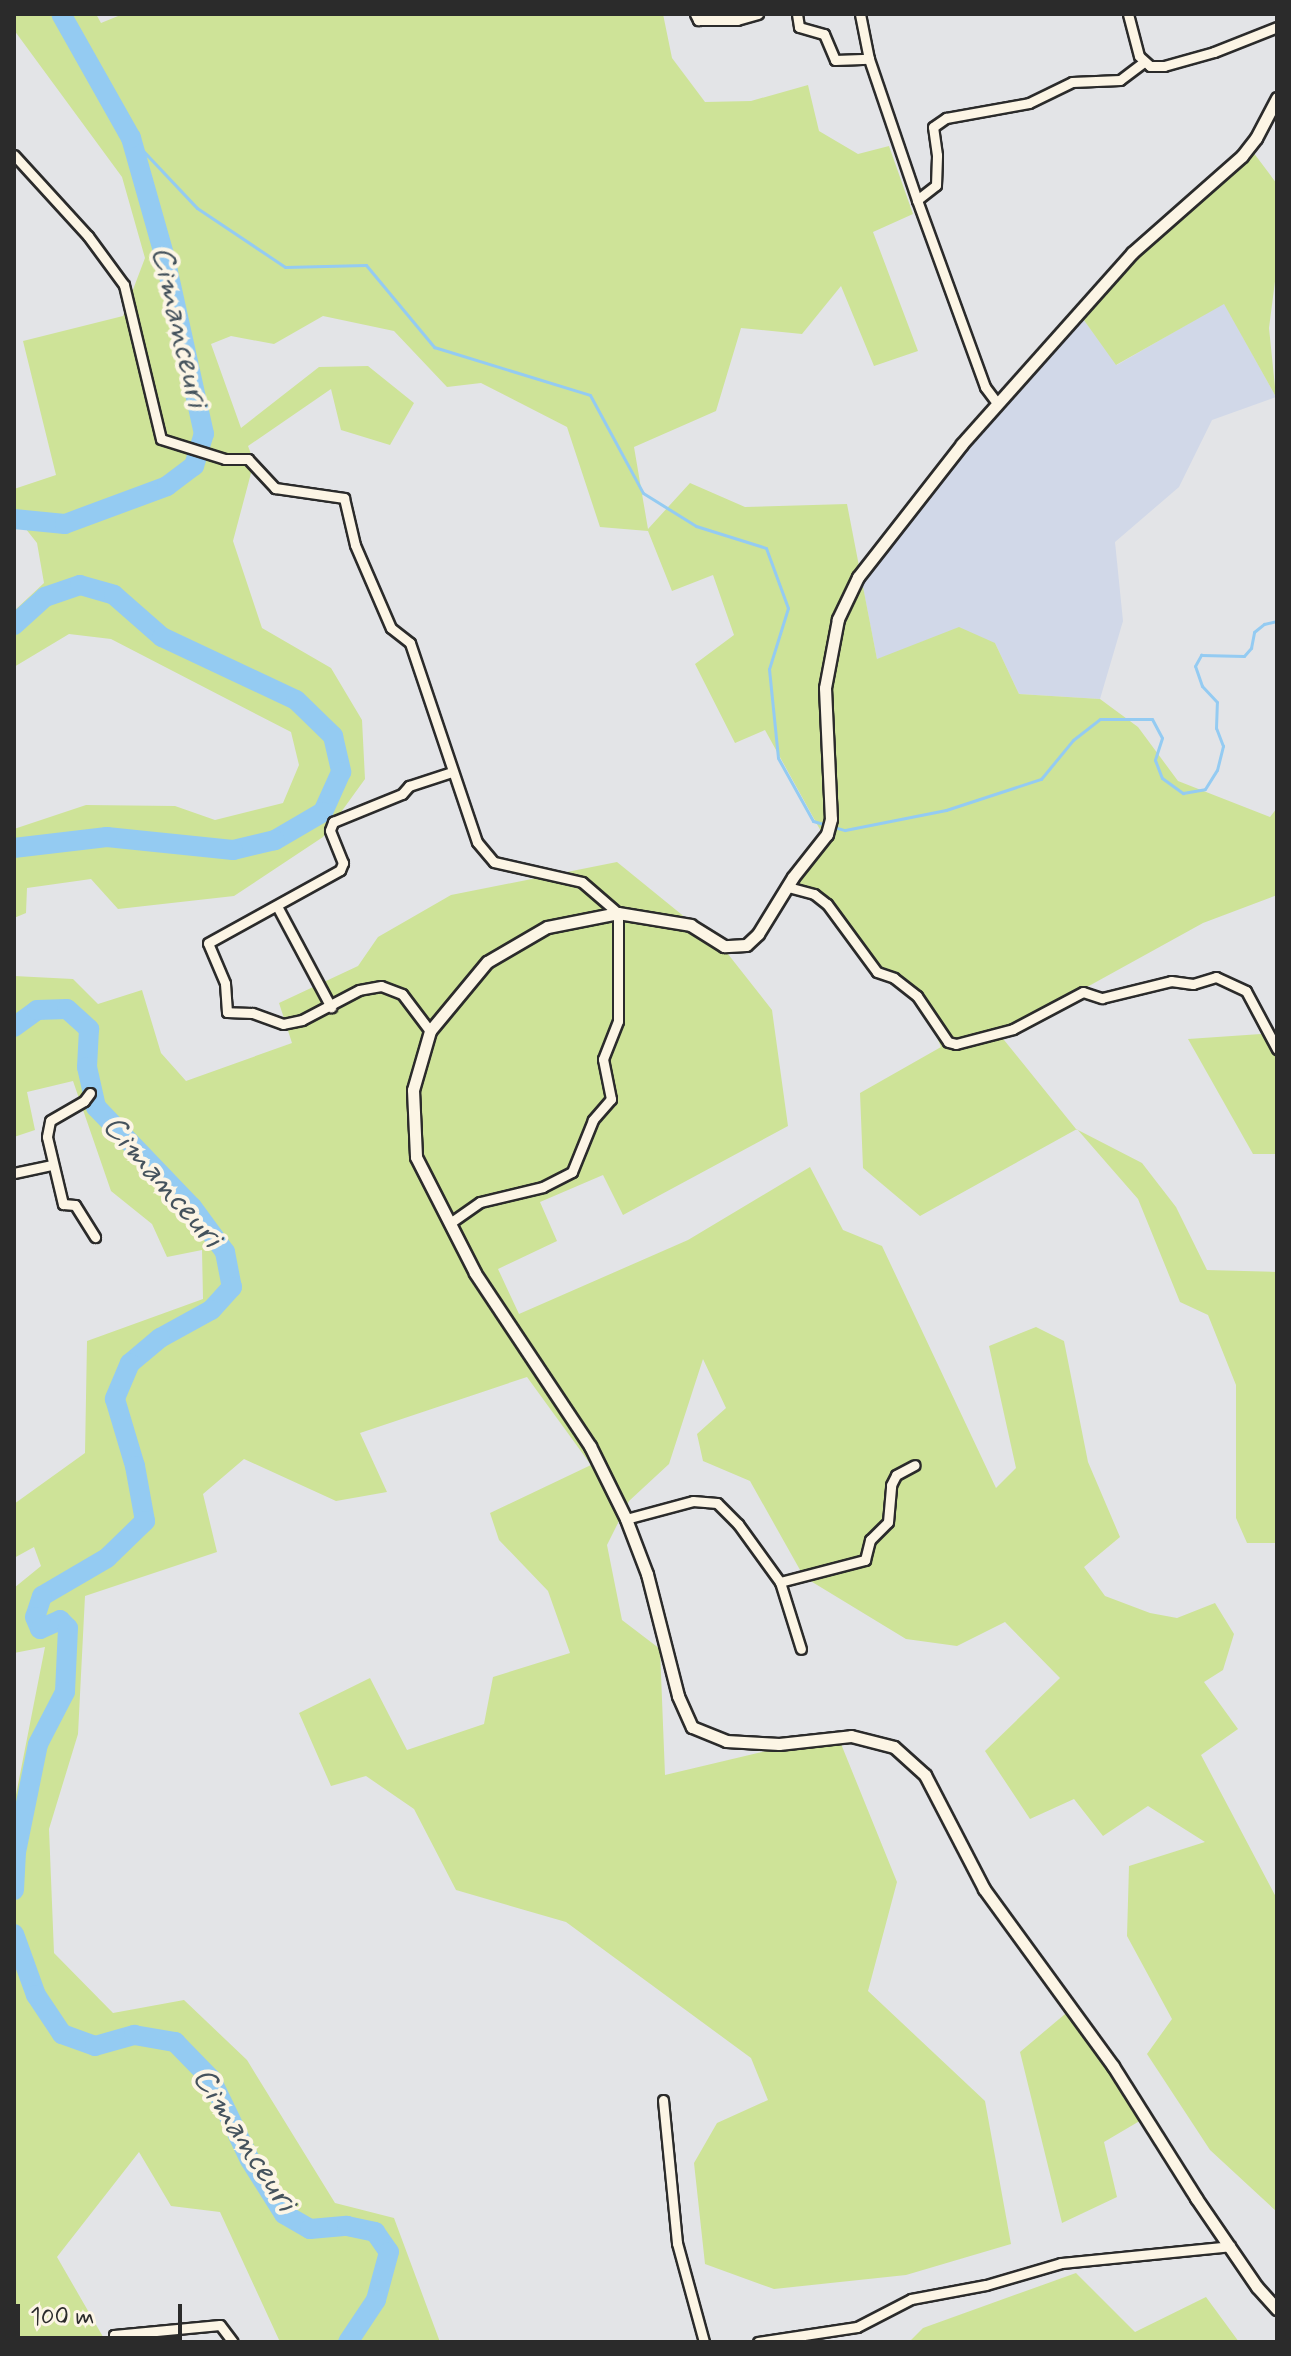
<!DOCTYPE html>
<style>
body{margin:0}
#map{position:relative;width:1291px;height:2356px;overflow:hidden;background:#e3e4e7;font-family:Mynerve,sans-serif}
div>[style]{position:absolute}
.built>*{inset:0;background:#d1d8e8}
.green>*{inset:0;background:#cee398}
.stream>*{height:3px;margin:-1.5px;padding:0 1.5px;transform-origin:1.5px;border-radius:1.5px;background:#94cbf2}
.river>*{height:20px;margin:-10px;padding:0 10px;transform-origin:10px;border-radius:10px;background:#94cbf2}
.roads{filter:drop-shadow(2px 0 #2b2b2b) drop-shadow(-2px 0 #2b2b2b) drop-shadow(0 2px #2b2b2b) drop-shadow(0 -2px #2b2b2b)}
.minor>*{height:9px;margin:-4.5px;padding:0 4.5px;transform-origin:4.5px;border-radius:4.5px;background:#fcf5e5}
.tertiary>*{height:11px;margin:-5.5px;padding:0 5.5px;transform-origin:5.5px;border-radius:5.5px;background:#fcf5e5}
span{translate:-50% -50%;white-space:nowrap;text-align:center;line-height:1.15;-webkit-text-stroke:8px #fcf5e5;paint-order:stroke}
.water-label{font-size:32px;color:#45535d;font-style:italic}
.frame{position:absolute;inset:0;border:16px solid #2b2b2b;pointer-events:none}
.scale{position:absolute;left:16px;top:2304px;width:166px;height:36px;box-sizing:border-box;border:4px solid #2b2b2b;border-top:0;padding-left:10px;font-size:24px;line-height:28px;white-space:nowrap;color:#2b2b2b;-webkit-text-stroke:6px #fcf5e5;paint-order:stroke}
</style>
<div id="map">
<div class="built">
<div style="clip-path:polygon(1224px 303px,1276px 397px,1212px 420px,1179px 487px,1115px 542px,1123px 621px,1100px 699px,1019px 694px,995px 643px,877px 659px,859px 567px,1081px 316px,1117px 365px)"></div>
</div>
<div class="green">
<div style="clip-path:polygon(14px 14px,96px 14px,101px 23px,123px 14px,663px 14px,672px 58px,705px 102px,751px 101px,808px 85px,819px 131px,858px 154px,889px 146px,913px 214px,873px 232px,918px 351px,874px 366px,841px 286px,802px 334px,741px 328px,716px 411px,634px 447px,648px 529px,690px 483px,745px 507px,847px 504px,877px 659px,959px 627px,995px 643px,1019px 694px,1100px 699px,1138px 727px,1178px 781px,1270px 817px,1277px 808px,1277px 895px,1203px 923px,1000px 1035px,1076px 1129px,1142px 1163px,1176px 1207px,1207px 1270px,1277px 1272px,1276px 1543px,1247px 1543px,1236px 1518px,1236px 1385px,1208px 1315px,1180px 1302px,1138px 1199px,1077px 1129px,920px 1216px,863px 1168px,860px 1093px,941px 1047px,918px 993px,868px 968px,821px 902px,787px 889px,823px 835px,765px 730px,735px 743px,695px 664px,734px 635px,713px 575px,672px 591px,648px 531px,600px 527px,567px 427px,481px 383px,447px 387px,394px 331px,323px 316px,274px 344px,231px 336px,211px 344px,241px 428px,319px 367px,368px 366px,414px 403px,390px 445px,341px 430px,331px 389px,248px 446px,254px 462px,233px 541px,262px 628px,331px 668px,362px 720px,365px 779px,323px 837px,234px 896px,118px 909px,91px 879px,27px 888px,26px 913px,14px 918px,14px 829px,86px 805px,175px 806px,215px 820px,283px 803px,299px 765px,291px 732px,111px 639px,69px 634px,14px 667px,14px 611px,44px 583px,37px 543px,14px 514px,14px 489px,56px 475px,23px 341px,123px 316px,145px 258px,122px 177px,14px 30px)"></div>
<div style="clip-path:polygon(1250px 148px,1277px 184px,1277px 266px,1269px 328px,1276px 397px,1224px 304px,1116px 365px,1081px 316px,1158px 224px)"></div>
<div style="clip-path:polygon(617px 862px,724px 949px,772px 1010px,788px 1126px,623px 1215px,603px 1175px,540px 1202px,557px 1241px,498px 1269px,519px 1314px,688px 1240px,810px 1167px,843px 1230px,882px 1246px,996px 1488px,1016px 1468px,989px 1346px,1036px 1327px,1064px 1341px,1088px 1462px,1120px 1537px,1084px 1567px,1105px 1596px,1150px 1613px,1177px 1618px,1215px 1603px,1234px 1634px,1223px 1670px,1204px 1682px,1238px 1729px,1201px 1755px,1277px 1899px,1277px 2212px,1210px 2150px,1147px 2054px,1172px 2019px,1127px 1936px,1129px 1866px,1205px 1842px,1148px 1806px,1103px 1836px,1074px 1799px,1030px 1819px,985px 1751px,1060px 1678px,1005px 1622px,957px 1646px,906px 1639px,804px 1577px,750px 1481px,703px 1461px,697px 1434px,726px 1408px,703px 1359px,669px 1464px,629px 1501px,607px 1545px,622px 1620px,660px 1649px,665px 1775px,837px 1734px,897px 1882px,868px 1991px,985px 2101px,1011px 2244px,906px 2275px,774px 2289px,705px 2264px,694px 2163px,717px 2123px,768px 2100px,751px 2058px,566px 1922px,456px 1890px,414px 1809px,366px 1776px,331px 1786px,299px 1713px,370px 1678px,407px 1750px,484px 1724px,493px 1677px,570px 1653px,548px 1591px,499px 1540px,490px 1513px,591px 1465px,527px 1377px,360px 1433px,387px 1492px,336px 1501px,244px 1459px,203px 1494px,217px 1552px,85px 1596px,78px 1734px,49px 1829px,54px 1953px,113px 2013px,184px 2000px,247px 2060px,335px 2203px,394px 2218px,440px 2342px,280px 2342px,220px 2212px,171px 2206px,139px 2152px,57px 2257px,106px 2342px,14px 2342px,14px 1805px,45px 1647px,14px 1653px,14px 1588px,41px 1566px,34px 1547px,14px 1558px,14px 1504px,85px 1453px,87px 1341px,203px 1299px,202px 1250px,167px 1257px,152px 1224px,111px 1191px,73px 1081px,27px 1092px,35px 1130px,14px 1137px,14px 976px,73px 979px,98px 1004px,142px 990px,161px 1053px,186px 1081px,292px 1043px,279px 1003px,358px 966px,378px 937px,451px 895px)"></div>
<div style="clip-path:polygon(1277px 1033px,1277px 1154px,1253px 1154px,1188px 1039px)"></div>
<div style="clip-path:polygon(1071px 2009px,1143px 2119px,1104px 2142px,1117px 2197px,1062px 2223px,1020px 2052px)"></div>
<div style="clip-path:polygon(1076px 2273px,1135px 2332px,1206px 2297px,1239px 2342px,909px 2342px,923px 2328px)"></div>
</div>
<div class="stream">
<div style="left:131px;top:138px;width:96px;rotate:46.7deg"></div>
<div style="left:197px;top:208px;width:106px;rotate:33.8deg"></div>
<div style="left:285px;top:267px;width:81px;rotate:-1.4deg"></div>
<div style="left:366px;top:265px;width:107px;rotate:50.3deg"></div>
<div style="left:434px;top:347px;width:163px;rotate:17.1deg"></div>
<div style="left:590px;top:395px;width:111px;rotate:61.6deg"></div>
<div style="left:643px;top:493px;width:62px;rotate:31.9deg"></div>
<div style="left:696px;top:526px;width:73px;rotate:17.4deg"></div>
<div style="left:766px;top:548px;width:64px;rotate:69.9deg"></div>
<div style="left:788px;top:608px;width:64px;rotate:107.3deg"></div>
<div style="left:769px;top:669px;width:89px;rotate:84.2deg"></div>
<div style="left:778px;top:758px;width:72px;rotate:60.9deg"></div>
<div style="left:813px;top:821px;width:33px;rotate:16deg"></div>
<div style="left:845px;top:830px;width:103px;rotate:-11.2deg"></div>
<div style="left:946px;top:810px;width:100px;rotate:-18.1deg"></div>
<div style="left:1041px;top:779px;width:50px;rotate:-50.6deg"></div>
<div style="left:1073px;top:740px;width:34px;rotate:-38deg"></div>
<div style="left:1100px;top:719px;width:52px"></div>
<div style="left:1152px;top:719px;width:21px;rotate:62deg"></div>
<div style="left:1162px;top:738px;width:23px;rotate:108deg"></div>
<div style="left:1155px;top:760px;width:19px;rotate:69deg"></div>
<div style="left:1162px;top:778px;width:26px;rotate:36deg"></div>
<div style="left:1183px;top:793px;width:22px;rotate:-10deg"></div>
<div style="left:1205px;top:789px;width:22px;rotate:-58deg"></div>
<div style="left:1217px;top:770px;width:25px;rotate:-76deg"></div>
<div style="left:1223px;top:746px;width:19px;rotate:-111deg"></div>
<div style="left:1216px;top:728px;width:26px;rotate:-88deg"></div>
<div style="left:1217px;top:702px;width:22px;rotate:-133deg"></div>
<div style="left:1202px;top:686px;width:21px;rotate:-109deg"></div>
<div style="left:1195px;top:666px;width:13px;rotate:-61deg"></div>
<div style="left:1201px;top:655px;width:43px;rotate:1.3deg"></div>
<div style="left:1244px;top:656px;width:11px;rotate:-49deg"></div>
<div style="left:1251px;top:648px;width:16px;rotate:-79deg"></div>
<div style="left:1254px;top:632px;width:13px;rotate:-39deg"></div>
<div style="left:1264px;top:624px;width:13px;rotate:-13deg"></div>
</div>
<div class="river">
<div style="left:14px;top:519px;width:51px;rotate:5.6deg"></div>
<div style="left:65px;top:524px;width:109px;rotate:-20.4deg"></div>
<div style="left:167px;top:486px;width:34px;rotate:-37deg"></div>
<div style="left:194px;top:466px;width:34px;rotate:-73deg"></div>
<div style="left:204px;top:434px;width:180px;rotate:-102.5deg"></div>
<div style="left:165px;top:258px;width:125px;rotate:-105.8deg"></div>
<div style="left:131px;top:138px;width:142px;rotate:-119.4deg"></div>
<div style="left:14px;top:625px;width:42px;rotate:-42.1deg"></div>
<div style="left:45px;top:597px;width:37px;rotate:-19deg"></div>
<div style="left:80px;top:585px;width:35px;rotate:16deg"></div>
<div style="left:114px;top:595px;width:64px;rotate:41.2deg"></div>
<div style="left:162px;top:637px;width:148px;rotate:25.2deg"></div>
<div style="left:296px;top:700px;width:52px;rotate:44.2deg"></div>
<div style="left:333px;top:736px;width:37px;rotate:77deg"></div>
<div style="left:341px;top:772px;width:44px;rotate:114.2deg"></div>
<div style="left:323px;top:812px;width:56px;rotate:149.7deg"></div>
<div style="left:275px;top:840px;width:43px;rotate:166.6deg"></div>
<div style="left:233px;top:850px;width:127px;rotate:-174.1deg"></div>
<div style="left:107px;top:837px;width:94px;rotate:173.3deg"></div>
<div style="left:14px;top:1027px;width:29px;rotate:-36deg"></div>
<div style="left:37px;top:1010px;width:30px;rotate:-2deg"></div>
<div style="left:67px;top:1009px;width:30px;rotate:42deg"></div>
<div style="left:89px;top:1029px;width:38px;rotate:93deg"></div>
<div style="left:87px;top:1067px;width:41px;rotate:77.3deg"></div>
<div style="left:96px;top:1107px;width:139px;rotate:46.2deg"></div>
<div style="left:192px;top:1207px;width:56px;rotate:53.7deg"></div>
<div style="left:225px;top:1252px;width:36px;rotate:79deg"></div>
<div style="left:232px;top:1287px;width:31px;rotate:132deg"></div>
<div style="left:211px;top:1310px;width:58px;rotate:151.2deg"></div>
<div style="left:160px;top:1338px;width:39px;rotate:140deg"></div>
<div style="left:130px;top:1363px;width:39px;rotate:113deg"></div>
<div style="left:115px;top:1399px;width:70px;rotate:73.4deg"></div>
<div style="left:135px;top:1466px;width:56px;rotate:79.7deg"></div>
<div style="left:145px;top:1521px;width:53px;rotate:135.8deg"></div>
<div style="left:107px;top:1558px;width:75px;rotate:149.7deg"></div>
<div style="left:42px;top:1596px;width:22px;rotate:108deg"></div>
<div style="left:35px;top:1617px;width:13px;rotate:67deg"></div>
<div style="left:40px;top:1629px;width:22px;rotate:-24deg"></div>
<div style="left:60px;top:1620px;width:11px;rotate:45deg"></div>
<div style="left:68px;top:1628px;width:64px;rotate:92.7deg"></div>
<div style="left:65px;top:1692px;width:59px;rotate:117.4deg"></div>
<div style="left:38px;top:1744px;width:110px;rotate:101.5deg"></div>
<div style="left:16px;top:1852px;width:38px;rotate:93deg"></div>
<div style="left:14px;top:1934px;width:65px;rotate:70.2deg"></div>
<div style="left:36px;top:1995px;width:47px;rotate:56.3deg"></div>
<div style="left:62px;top:2034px;width:35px;rotate:20deg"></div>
<div style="left:95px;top:2046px;width:41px;rotate:-15.8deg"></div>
<div style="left:134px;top:2035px;width:42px;rotate:9.7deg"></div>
<div style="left:175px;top:2042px;width:52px;rotate:45.8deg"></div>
<div style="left:211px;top:2079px;width:90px;rotate:64.3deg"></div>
<div style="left:250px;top:2160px;width:64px;rotate:57.8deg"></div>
<div style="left:284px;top:2214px;width:30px;rotate:30deg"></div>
<div style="left:310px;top:2229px;width:37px;rotate:-5deg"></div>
<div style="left:347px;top:2226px;width:29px;rotate:12deg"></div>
<div style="left:375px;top:2232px;width:24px;rotate:55deg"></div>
<div style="left:389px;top:2252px;width:50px;rotate:105.2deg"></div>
<div style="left:376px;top:2300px;width:50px;rotate:123.7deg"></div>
</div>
<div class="roads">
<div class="minor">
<div style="left:695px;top:14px;width:7px;rotate:63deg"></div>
<div style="left:698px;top:20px;width:39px"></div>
<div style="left:737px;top:20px;width:22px;rotate:-16deg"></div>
<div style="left:797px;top:14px;width:13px;rotate:81deg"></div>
<div style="left:799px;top:27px;width:26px;rotate:16deg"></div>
<div style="left:824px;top:34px;width:28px;rotate:67deg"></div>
<div style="left:835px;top:60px;width:34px;rotate:-2deg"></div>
<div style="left:860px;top:14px;width:46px;rotate:78.7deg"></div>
<div style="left:869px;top:59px;width:149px;rotate:71.2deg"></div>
<div style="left:917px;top:200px;width:199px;rotate:70deg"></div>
<div style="left:985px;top:387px;width:20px;rotate:53deg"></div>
<div style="left:1128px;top:14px;width:43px;rotate:75.3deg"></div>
<div style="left:1139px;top:56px;width:15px;rotate:42deg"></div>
<div style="left:1150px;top:66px;width:14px"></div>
<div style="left:1164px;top:66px;width:52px;rotate:-15.6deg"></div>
<div style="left:1214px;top:52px;width:68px;rotate:-21.6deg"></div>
<div style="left:14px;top:155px;width:110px;rotate:47.6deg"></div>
<div style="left:88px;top:236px;width:61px;rotate:53.7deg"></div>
<div style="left:124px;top:285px;width:158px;rotate:76.5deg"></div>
<div style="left:161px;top:439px;width:67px;rotate:17.4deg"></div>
<div style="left:225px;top:459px;width:23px"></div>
<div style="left:248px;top:459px;width:40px;rotate:47deg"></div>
<div style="left:275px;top:488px;width:70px;rotate:8.2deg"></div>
<div style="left:344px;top:498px;width:48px;rotate:76.8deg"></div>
<div style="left:355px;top:545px;width:90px;rotate:66.6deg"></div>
<div style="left:391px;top:628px;width:24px;rotate:38deg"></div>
<div style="left:410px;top:643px;width:210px;rotate:71.4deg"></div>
<div style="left:477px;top:842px;width:26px;rotate:50deg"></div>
<div style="left:494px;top:862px;width:90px;rotate:12.8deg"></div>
<div style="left:582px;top:882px;width:48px;rotate:40.7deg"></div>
<div style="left:618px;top:913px;width:108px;rotate:90deg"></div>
<div style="left:618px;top:1021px;width:41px;rotate:111.5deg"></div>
<div style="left:603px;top:1059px;width:41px;rotate:78.7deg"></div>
<div style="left:611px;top:1099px;width:28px;rotate:131deg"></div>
<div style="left:593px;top:1120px;width:56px;rotate:112deg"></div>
<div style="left:572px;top:1172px;width:33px;rotate:153deg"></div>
<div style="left:543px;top:1187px;width:65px;rotate:166.6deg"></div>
<div style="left:480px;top:1202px;width:37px;rotate:145deg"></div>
<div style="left:917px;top:200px;width:24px;rotate:-38deg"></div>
<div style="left:936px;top:185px;width:30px;rotate:-88deg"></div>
<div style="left:937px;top:155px;width:28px;rotate:-98deg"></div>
<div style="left:933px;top:127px;width:16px;rotate:-35deg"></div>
<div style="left:946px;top:118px;width:84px;rotate:-10.2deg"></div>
<div style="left:1029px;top:103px;width:48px;rotate:-26deg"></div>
<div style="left:1072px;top:82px;width:48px;rotate:-2.4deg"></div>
<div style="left:1120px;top:80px;width:30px;rotate:-37deg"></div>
<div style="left:788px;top:887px;width:27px;rotate:15deg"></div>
<div style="left:814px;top:894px;width:16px;rotate:38deg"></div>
<div style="left:827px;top:904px;width:84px;rotate:53.7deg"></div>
<div style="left:877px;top:972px;width:18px;rotate:19deg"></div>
<div style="left:894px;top:978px;width:29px;rotate:38deg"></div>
<div style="left:917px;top:996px;width:55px;rotate:56deg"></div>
<div style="left:948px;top:1042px;width:8px;rotate:14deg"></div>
<div style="left:956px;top:1044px;width:59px;rotate:-14.7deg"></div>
<div style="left:1013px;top:1029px;width:79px;rotate:-27.9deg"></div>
<div style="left:1083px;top:992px;width:20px;rotate:18deg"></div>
<div style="left:1102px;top:998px;width:71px;rotate:-13.8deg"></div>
<div style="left:1171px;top:981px;width:22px;rotate:8deg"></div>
<div style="left:1193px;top:984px;width:24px;rotate:-17deg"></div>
<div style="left:1216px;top:977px;width:33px;rotate:25deg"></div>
<div style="left:1246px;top:991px;width:66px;rotate:61.9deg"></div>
<div style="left:277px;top:906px;width:115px;rotate:61.9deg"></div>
<div style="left:430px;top:1031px;width:46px;rotate:-127.1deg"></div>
<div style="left:402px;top:994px;width:22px;rotate:-159deg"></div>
<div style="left:381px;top:986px;width:22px;rotate:170deg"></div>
<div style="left:359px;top:990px;width:64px;rotate:152.2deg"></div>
<div style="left:302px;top:1020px;width:19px;rotate:168deg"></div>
<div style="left:283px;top:1024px;width:33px;rotate:-160deg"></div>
<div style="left:252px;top:1013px;width:25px;rotate:-178deg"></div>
<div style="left:227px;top:1012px;width:29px;rotate:-94deg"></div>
<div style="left:225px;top:983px;width:43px;rotate:-113deg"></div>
<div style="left:208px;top:943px;width:151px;rotate:-28.9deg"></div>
<div style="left:340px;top:870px;width:8px;rotate:-67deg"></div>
<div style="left:343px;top:863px;width:35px;rotate:-112deg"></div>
<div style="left:330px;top:830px;width:9px;rotate:-69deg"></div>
<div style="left:333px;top:822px;width:74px;rotate:-22.1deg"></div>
<div style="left:402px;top:794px;width:11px;rotate:-49deg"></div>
<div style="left:409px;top:786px;width:45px;rotate:-18deg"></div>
<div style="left:90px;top:1093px;width:10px;rotate:127deg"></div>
<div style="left:84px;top:1101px;width:39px;rotate:150deg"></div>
<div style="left:50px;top:1121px;width:16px;rotate:101deg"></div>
<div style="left:47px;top:1137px;width:69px;rotate:76.6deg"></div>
<div style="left:63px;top:1204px;width:12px;rotate:5deg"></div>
<div style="left:75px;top:1205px;width:38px;rotate:58deg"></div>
<div style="left:14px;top:1173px;width:39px;rotate:-12deg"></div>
<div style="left:626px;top:1519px;width:69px;rotate:-15deg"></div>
<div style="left:693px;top:1501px;width:24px;rotate:5deg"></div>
<div style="left:717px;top:1503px;width:30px;rotate:45deg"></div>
<div style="left:738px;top:1524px;width:72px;rotate:54.1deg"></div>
<div style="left:780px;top:1582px;width:70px;rotate:72.6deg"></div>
<div style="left:780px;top:1582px;width:88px;rotate:-14.5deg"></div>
<div style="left:865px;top:1560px;width:21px;rotate:-76deg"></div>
<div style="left:870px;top:1540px;width:25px;rotate:-45deg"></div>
<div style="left:888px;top:1522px;width:37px;rotate:-85deg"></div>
<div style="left:891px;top:1485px;width:11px;rotate:-63deg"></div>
<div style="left:896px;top:1475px;width:21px;rotate:-28deg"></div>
<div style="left:663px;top:2100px;width:144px;rotate:84.4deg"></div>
<div style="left:677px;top:2243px;width:103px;rotate:74.7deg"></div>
<div style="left:114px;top:2342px;width:7px;rotate:-90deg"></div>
<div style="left:114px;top:2335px;width:106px;rotate:-5.4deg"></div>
<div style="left:220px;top:2325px;width:21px;rotate:53deg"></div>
<div style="left:758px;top:2342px;width:100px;rotate:-8.6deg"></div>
<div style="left:857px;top:2327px;width:61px;rotate:-27.4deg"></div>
<div style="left:911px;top:2299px;width:76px;rotate:-10.6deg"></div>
<div style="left:986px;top:2285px;width:78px;rotate:-16.3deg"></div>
<div style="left:1061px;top:2263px;width:170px;rotate:-5.7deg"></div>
</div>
<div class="tertiary">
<div style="left:1277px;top:98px;width:45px;rotate:117.7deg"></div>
<div style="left:1256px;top:138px;width:23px;rotate:128deg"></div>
<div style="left:1242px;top:156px;width:147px;rotate:138.6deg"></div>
<div style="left:1132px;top:253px;width:256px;rotate:131.7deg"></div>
<div style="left:962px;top:444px;width:169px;rotate:128deg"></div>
<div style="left:858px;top:577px;width:47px;rotate:115.5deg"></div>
<div style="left:838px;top:619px;width:70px;rotate:100.7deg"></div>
<div style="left:825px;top:688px;width:131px;rotate:87.4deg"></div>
<div style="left:831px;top:819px;width:16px;rotate:105deg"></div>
<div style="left:827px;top:834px;width:55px;rotate:128.3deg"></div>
<div style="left:793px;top:877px;width:67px;rotate:121.6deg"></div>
<div style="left:758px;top:934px;width:16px;rotate:137deg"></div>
<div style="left:746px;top:945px;width:22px;rotate:177deg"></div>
<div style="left:724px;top:946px;width:39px;rotate:-148deg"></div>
<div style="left:691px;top:925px;width:74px;rotate:-170.7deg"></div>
<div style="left:618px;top:913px;width:72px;rotate:168.8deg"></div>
<div style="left:547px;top:927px;width:69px;rotate:149.7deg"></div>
<div style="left:487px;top:962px;width:89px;rotate:129.6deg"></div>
<div style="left:430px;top:1031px;width:61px;rotate:106.1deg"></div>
<div style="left:413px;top:1090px;width:67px;rotate:87.4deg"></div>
<div style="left:416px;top:1157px;width:130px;rotate:63deg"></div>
<div style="left:475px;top:1273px;width:208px;rotate:56.4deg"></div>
<div style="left:590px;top:1446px;width:81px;rotate:63.7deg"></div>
<div style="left:626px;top:1519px;width:59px;rotate:69.1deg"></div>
<div style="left:647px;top:1574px;width:126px;rotate:75.7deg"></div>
<div style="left:678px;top:1696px;width:34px;rotate:66deg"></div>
<div style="left:692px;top:1727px;width:37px;rotate:22deg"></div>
<div style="left:726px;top:1741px;width:53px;rotate:3.2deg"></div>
<div style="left:779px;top:1744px;width:72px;rotate:-6.3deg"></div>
<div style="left:851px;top:1736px;width:44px;rotate:14.3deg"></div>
<div style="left:894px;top:1747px;width:42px;rotate:42.1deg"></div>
<div style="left:925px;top:1775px;width:128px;rotate:62.6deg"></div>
<div style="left:984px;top:1889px;width:219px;rotate:53.9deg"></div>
<div style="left:1113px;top:2066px;width:156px;rotate:57.8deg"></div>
<div style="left:1196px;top:2198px;width:108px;rotate:55.6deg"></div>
<div style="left:1257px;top:2287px;width:30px;rotate:48deg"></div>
</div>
</div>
<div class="water-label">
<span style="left:179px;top:327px;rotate:77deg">Cimanceuri</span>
<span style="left:162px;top:1182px;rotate:49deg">Cimanceuri</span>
<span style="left:244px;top:2140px;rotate:57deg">Cimanceuri</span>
</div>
<div class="frame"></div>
<div class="scale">100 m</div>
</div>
